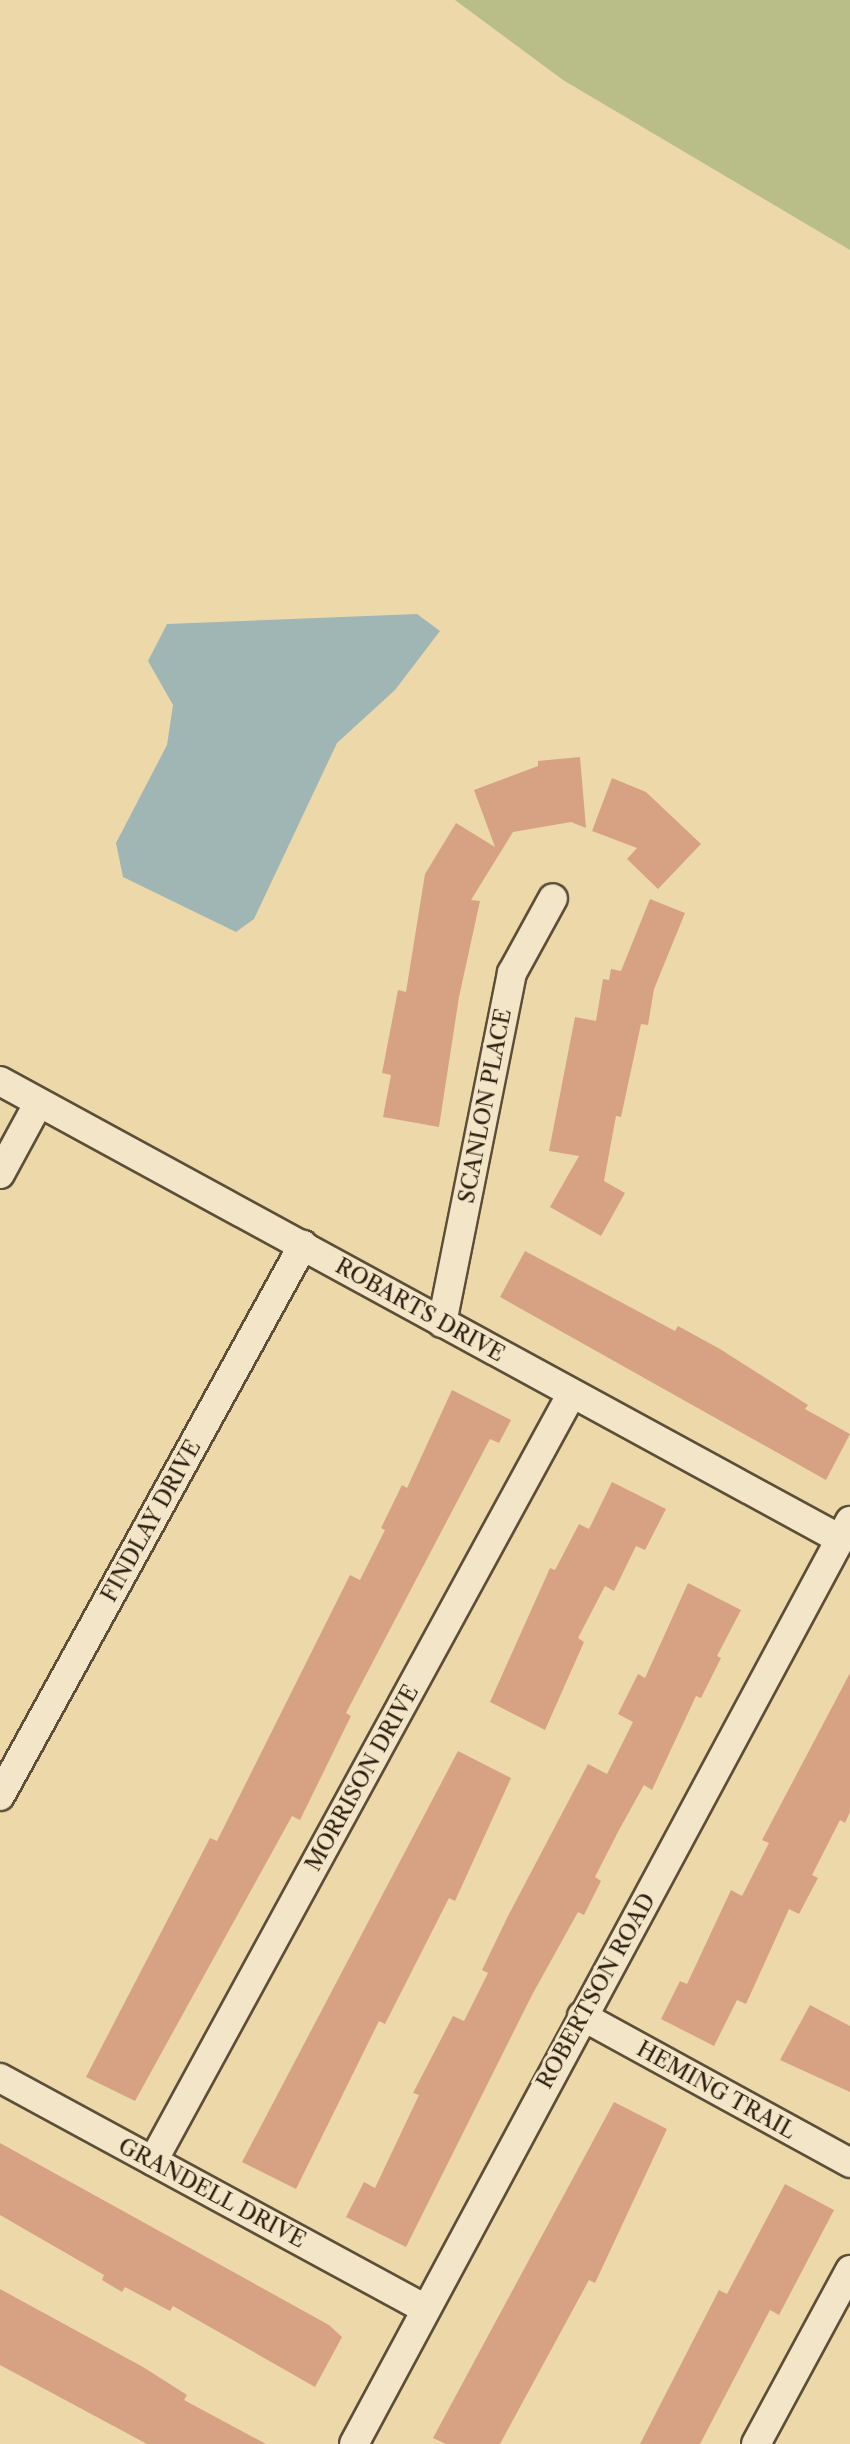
<!DOCTYPE html>
<style>
body{margin:0}
#map{position:relative;width:850px;height:2444px;overflow:hidden;background:#edd8aa;font-family:"Libre Caslon Text",serif}
div>[style]{position:absolute}
.green>*{inset:0;background:#b9be88}
.water>*{inset:0;background:#a0b6b5}
.building>*{inset:0;background:#d7a283}
.roads{filter:drop-shadow(2px 0 #5c4e37) drop-shadow(-2px 0 #5c4e37) drop-shadow(0 2px #5c4e37) drop-shadow(0 -2px #5c4e37)}
.street>*{height:28px;margin:-14px;padding:0 14px;transform-origin:14px;border-radius:14px;background:#f3e6c8}
span{translate:-50% -50%;white-space:nowrap;text-align:center;line-height:1.15;-webkit-text-stroke:6px #f3e6c8;paint-order:stroke}
.street-label{font-size:22px;color:#2c2011}
</style>
<div id="map">
<div class="green">
<div style="clip-path:polygon(455px 0,850px 0,850px 250px,563px 80px)"></div>
</div>
<div class="water">
<div style="clip-path:polygon(417px 614px,440px 631px,395px 690px,337px 743px,254px 919px,236px 932px,123px 877px,116px 843px,167px 745px,173px 705px,148px 661px,167px 624px)"></div>
</div>
<div class="building">
<div style="clip-path:polygon(580px 757px,586px 828px,571px 822px,513px 832px,471px 900px,480px 901px,459px 997px,439px 1127px,383px 1117px,391px 1075px,382px 1073px,398px 990px,406px 992px,425px 874px,456px 823px,495px 847px,474px 790px,538px 766px,538px 761px)"></div>
<div style="clip-path:polygon(612px 778px,646px 792px,701px 844px,658px 889px,627px 859px,637px 848px,592px 831px)"></div>
<div style="clip-path:polygon(650px 899px,685px 913px,654px 989px,648px 1025px,641px 1024px,621px 1117px,616px 1116px,604px 1181px,625px 1193px,601px 1236px,550px 1207px,579px 1156px,549px 1151px,575px 1017px,596px 1021px,603px 979px,609px 980px,611px 969px,621px 971px)"></div>
<div style="clip-path:polygon(525px 1251px,675px 1331px,678px 1326px,720px 1349px,808px 1405px,805px 1409px,850px 1434px,826px 1480px,500px 1297px)"></div>
<div style="clip-path:polygon(452px 1390px,511px 1420px,499px 1443px,490px 1439px,346px 1713px,351px 1716px,300px 1820px,292px 1816px,135px 2101px,86px 2077px,210px 1838px,217px 1841px,350px 1575px,360px 1580px,385px 1530px,381px 1528px,402px 1485px,407px 1488px)"></div>
<div style="clip-path:polygon(612px 1482px,666px 1509px,645px 1550px,636px 1546px,614px 1591px,605px 1586px,578px 1638px,584px 1642px,545px 1730px,490px 1702px,550px 1568px,555px 1570px,579px 1524px,589px 1529px)"></div>
<div style="clip-path:polygon(688px 1583px,741px 1610px,717px 1656px,721px 1658px,701px 1698px,696px 1696px,652px 1790px,644px 1785px,619px 1830px,595px 1877px,601px 1881px,584px 1915px,578px 1912px,532px 1995px,406px 2247px,346px 2217px,364px 2182px,375px 2188px,419px 2095px,413px 2093px,453px 2016px,464px 2021px,488px 1973px,482px 1970px,507px 1918px,588px 1764px,607px 1774px,633px 1722px,618px 1714px,638px 1674px,645px 1678px)"></div>
<div style="clip-path:polygon(850px 1673px,850px 1812px,845px 1823px,840px 1820px,812px 1875px,818px 1878px,799px 1914px,789px 1909px,746px 2004px,737px 2000px,714px 2046px,661px 2019px,680px 1981px,687px 1984px,731px 1890px,742px 1896px,769px 1843px,762px 1840px)"></div>
<div style="clip-path:polygon(458px 1751px,511px 1778px,455px 1901px,449px 1898px,385px 2024px,379px 2021px,296px 2189px,242px 2162px)"></div>
<div style="clip-path:polygon(810px 2005px,850px 2026px,850px 2092px,780px 2060px)"></div>
<div style="clip-path:polygon(614px 2102px,667px 2129px,595px 2283px,589px 2280px,500px 2444px,446px 2444px,433px 2438px)"></div>
<div style="clip-path:polygon(0 2143px,329px 2325px,342px 2337px,315px 2387px,173px 2306px,170px 2311px,125px 2287px,122px 2292px,102px 2280px,104px 2275px,0 2215px)"></div>
<div style="clip-path:polygon(785px 2184px,834px 2210px,779px 2315px,770px 2310px,700px 2444px,640px 2444px,719px 2290px,727px 2294px)"></div>
<div style="clip-path:polygon(0 2289px,143px 2367px,187px 2395px,184px 2400px,266px 2444px,147px 2444px,0 2365px)"></div>
</div>
<div class="roads">
<div class="street">
<div style="left:0;top:1081px;width:957px;rotate:28.6deg"></div>
<div style="left:0;top:1174px;width:80px;rotate:-61.5deg"></div>
<div style="left:442px;top:1323px;width:357px;rotate:-78.7deg"></div>
<div style="left:512px;top:973px;width:85px;rotate:-61.3deg"></div>
<div style="left:0;top:1796px;width:629px;rotate:-61.19deg"></div>
<div style="left:582px;top:2016px;width:306px;rotate:28.7deg"></div>
<div style="left:0;top:2078px;width:482px;rotate:28.5deg"></div>
<div style="left:153px;top:2161px;width:873px;rotate:-61.38deg"></div>
<div style="left:354px;top:2444px;width:1048px;rotate:-61.75deg"></div>
<div style="left:756px;top:2444px;width:198px;rotate:-61.6deg"></div>
</div>
</div>
<div class="street-label">
<span style="left:485px;top:1106px;rotate:-79deg">SCANLON PLACE</span>
<span style="left:420px;top:1310px;rotate:29deg">ROBARTS DRIVE</span>
<span style="left:151px;top:1521px;rotate:-61deg">FINDLAY DRIVE</span>
<span style="left:362px;top:1778px;rotate:-61deg">MORRISON DRIVE</span>
<span style="left:596px;top:1991px;rotate:-61deg">ROBERTSON ROAD</span>
<span style="left:716px;top:2090px;rotate:29deg">HEMING TRAIL</span>
<span style="left:212px;top:2193px;rotate:28deg">GRANDELL DRIVE</span>
</div>
</div>
